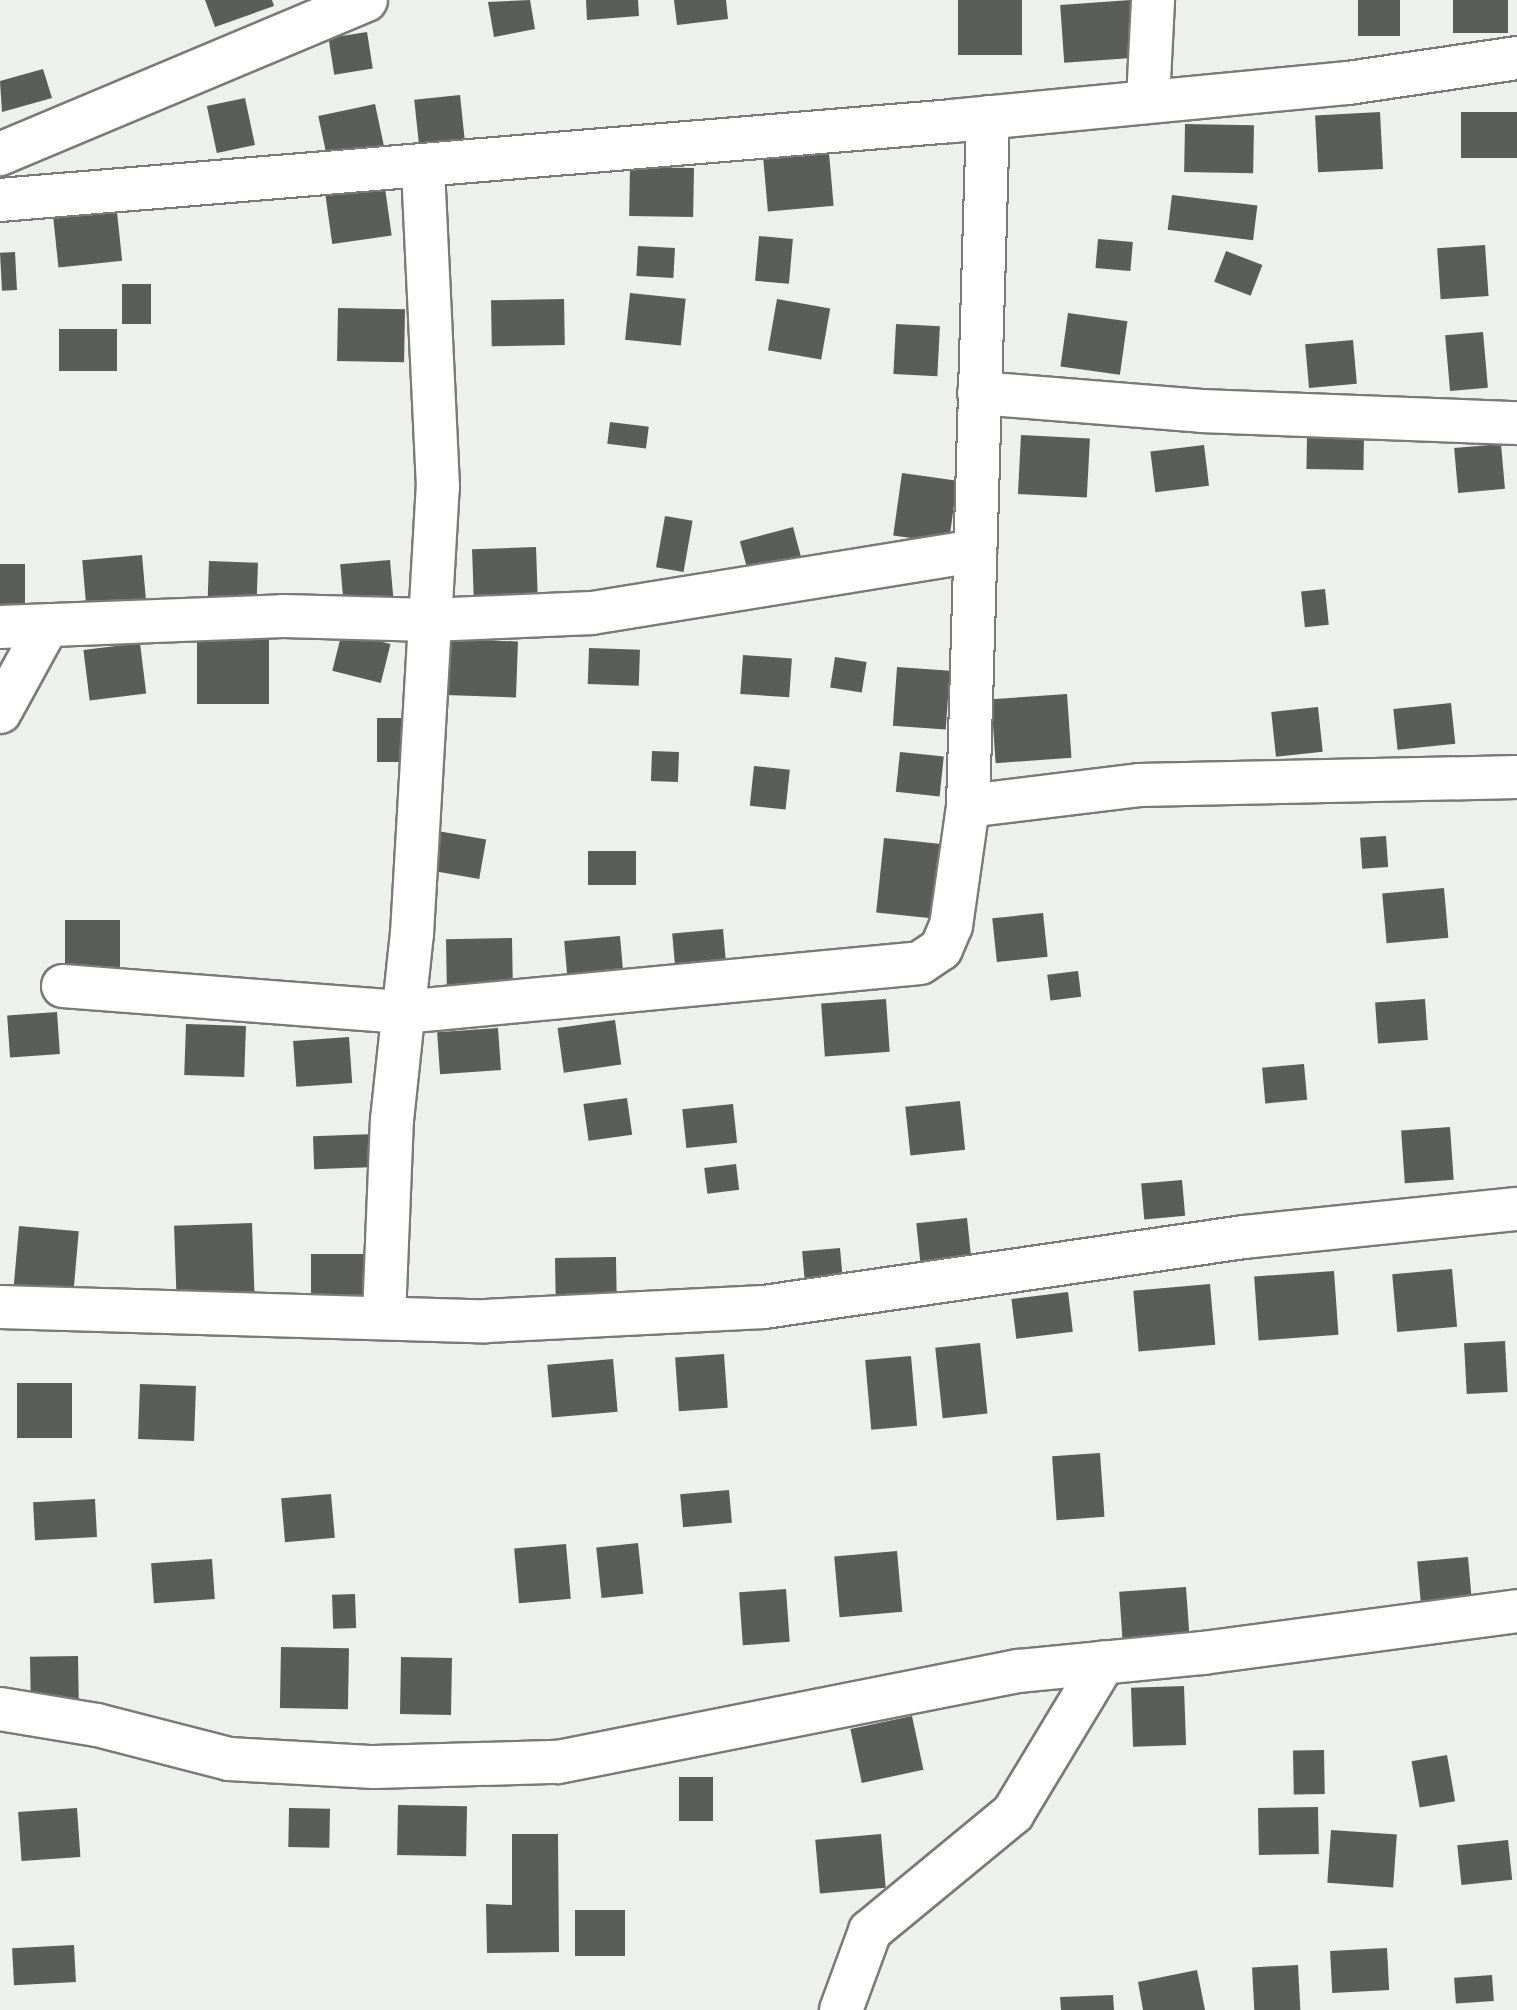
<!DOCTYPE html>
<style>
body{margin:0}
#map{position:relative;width:1517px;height:2010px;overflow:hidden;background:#edf0ec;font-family:"Fira Sans",sans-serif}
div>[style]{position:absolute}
.building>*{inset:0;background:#5a5d5a;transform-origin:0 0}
.roads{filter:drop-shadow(2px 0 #787b77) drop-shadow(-2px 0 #787b77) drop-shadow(0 2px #787b77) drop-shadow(0 -2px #787b77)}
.street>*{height:42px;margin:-21px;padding:0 21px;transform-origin:21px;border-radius:21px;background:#fff}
span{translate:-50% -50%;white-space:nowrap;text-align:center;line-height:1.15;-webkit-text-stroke:8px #edf0ec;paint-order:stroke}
</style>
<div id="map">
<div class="building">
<div style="clip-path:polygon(205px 0,272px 0,274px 6px,215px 27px)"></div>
<div style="clip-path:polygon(530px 0,535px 29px,494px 37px,488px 2px)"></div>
<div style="clip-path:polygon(586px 0,638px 0,639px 16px,587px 20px)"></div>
<div style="clip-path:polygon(674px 0,726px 0,728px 19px,677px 25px)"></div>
<div style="left:958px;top:0;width:64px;height:55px"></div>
<div style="left:1131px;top:0;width:58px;height:71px;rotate:86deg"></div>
<div style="left:1358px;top:0;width:42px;height:36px"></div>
<div style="left:1453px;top:0;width:55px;height:33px"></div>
<div style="left:367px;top:32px;width:37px;height:39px;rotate:81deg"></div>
<div style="clip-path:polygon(43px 69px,52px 98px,2px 112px,0 81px)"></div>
<div style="left:460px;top:95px;width:45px;height:46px;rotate:84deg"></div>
<div style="left:245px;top:98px;width:48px;height:39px;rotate:78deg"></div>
<div style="left:375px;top:104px;width:45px;height:58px;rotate:78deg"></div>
<div style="left:1380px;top:112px;width:57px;height:65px;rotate:87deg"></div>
<div style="left:1517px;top:112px;width:46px;height:56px;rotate:90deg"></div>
<div style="left:1185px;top:124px;width:69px;height:48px;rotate:1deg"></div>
<div style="left:829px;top:153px;width:53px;height:66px;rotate:85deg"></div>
<div style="left:630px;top:167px;width:64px;height:49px;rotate:1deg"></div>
<div style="left:385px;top:188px;width:48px;height:60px;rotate:82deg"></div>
<div style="left:1172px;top:195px;width:86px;height:35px;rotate:7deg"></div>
<div style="left:117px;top:212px;width:49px;height:64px;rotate:84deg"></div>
<div style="left:759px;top:236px;width:34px;height:45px;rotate:5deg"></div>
<div style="left:1098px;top:239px;width:35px;height:29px;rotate:5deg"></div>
<div style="left:1485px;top:245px;width:51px;height:48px;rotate:86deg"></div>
<div style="left:638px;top:246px;width:37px;height:30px;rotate:3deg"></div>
<div style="left:1226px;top:251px;width:39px;height:33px;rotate:21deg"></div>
<div style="left:15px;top:252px;width:38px;height:15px;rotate:87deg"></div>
<div style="left:122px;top:284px;width:29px;height:40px"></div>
<div style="left:630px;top:293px;width:56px;height:47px;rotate:6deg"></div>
<div style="left:564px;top:299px;width:46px;height:73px;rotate:89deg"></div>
<div style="left:777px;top:299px;width:54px;height:52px;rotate:10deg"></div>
<div style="left:338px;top:308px;width:67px;height:53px;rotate:1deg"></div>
<div style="left:1068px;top:313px;width:60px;height:54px;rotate:8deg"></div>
<div style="left:896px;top:324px;width:44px;height:50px;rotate:3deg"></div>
<div style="left:59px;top:329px;width:58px;height:42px"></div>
<div style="left:1483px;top:332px;width:56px;height:38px;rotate:85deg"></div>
<div style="left:1353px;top:340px;width:44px;height:48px;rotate:85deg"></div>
<div style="left:610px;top:422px;width:39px;height:22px;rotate:7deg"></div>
<div style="left:1021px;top:435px;width:69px;height:59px;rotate:3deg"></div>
<div style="left:1307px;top:436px;width:57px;height:33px;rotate:1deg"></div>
<div style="left:1501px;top:444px;width:45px;height:47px;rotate:85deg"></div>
<div style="left:1204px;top:445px;width:41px;height:54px;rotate:83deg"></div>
<div style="left:902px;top:473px;width:56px;height:63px;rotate:8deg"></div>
<div style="left:665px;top:516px;width:28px;height:52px;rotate:10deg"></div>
<div style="left:793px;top:527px;width:39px;height:55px;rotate:75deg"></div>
<div style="left:536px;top:547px;width:55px;height:64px;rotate:88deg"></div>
<div style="left:142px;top:555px;width:49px;height:60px;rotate:85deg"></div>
<div style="left:390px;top:560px;width:37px;height:50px;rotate:85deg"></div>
<div style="left:209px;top:561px;width:49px;height:38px;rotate:2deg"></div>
<div style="left:0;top:564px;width:25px;height:53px"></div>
<div style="left:1325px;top:589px;width:36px;height:24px;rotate:84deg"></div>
<div style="left:342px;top:632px;width:50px;height:40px;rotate:14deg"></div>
<div style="left:197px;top:638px;width:72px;height:66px"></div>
<div style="left:448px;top:639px;width:70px;height:56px;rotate:2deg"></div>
<div style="left:140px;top:643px;width:51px;height:57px;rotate:83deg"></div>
<div style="left:589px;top:648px;width:51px;height:36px;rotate:2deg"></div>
<div style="left:743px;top:655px;width:49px;height:39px;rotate:4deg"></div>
<div style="left:835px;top:657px;width:32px;height:31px;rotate:9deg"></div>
<div style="left:897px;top:667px;width:53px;height:59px;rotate:4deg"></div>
<div style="left:1067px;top:694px;width:64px;height:76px;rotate:86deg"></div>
<div style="left:1451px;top:703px;width:41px;height:58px;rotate:84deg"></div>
<div style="left:1318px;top:707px;width:45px;height:47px;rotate:84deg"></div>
<div style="left:377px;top:718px;width:32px;height:44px"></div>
<div style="left:652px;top:751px;width:27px;height:30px;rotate:2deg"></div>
<div style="left:900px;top:752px;width:44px;height:40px;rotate:6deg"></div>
<div style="left:754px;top:766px;width:36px;height:40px;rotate:6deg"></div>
<div style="left:432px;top:830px;width:55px;height:40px;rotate:10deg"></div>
<div style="left:1386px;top:836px;width:31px;height:26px;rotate:86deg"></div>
<div style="left:884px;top:838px;width:60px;height:75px;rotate:6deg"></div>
<div style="left:588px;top:851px;width:48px;height:34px"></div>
<div style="left:1444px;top:888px;width:50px;height:62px;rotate:85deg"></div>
<div style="left:1043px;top:913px;width:44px;height:51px;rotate:84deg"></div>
<div style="left:65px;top:920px;width:55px;height:54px"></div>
<div style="left:723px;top:929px;width:46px;height:51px;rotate:85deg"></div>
<div style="left:620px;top:936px;width:47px;height:56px;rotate:85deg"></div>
<div style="left:512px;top:938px;width:55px;height:66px;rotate:89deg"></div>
<div style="left:1078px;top:971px;width:26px;height:31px;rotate:83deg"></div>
<div style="left:886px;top:999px;width:53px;height:65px;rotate:86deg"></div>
<div style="left:1425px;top:999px;width:41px;height:50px;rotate:86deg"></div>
<div style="left:57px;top:1012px;width:42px;height:50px;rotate:86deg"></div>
<div style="left:615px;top:1020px;width:45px;height:58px;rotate:82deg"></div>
<div style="left:186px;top:1024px;width:60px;height:51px;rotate:2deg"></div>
<div style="left:498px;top:1028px;width:42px;height:61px;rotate:86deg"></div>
<div style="left:349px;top:1037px;width:46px;height:56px;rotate:86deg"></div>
<div style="left:1304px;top:1064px;width:36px;height:42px;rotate:85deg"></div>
<div style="left:627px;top:1098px;width:37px;height:44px;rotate:82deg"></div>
<div style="left:960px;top:1101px;width:49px;height:55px;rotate:84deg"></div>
<div style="left:733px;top:1104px;width:39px;height:51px;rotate:84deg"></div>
<div style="left:1450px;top:1127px;width:53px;height:49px;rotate:86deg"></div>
<div style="left:375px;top:1134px;width:33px;height:62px;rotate:88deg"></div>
<div style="left:736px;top:1164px;width:26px;height:32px;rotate:83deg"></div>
<div style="left:1182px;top:1180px;width:36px;height:41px;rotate:85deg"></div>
<div style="left:967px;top:1218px;width:44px;height:51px;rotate:84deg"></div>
<div style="left:252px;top:1223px;width:71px;height:78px;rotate:88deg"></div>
<div style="left:19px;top:1226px;width:60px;height:61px;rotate:5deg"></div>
<div style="left:840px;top:1248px;width:33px;height:38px;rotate:85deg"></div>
<div style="left:311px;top:1254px;width:66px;height:45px"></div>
<div style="left:616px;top:1257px;width:48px;height:61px;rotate:89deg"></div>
<div style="left:1452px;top:1269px;width:58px;height:60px;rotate:85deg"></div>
<div style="left:1334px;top:1271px;width:64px;height:80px;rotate:86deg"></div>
<div style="left:1210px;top:1284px;width:61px;height:77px;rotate:85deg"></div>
<div style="left:1068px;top:1292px;width:40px;height:57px;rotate:83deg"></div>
<div style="left:1505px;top:1341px;width:51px;height:41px;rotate:87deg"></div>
<div style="left:980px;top:1343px;width:71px;height:45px;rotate:84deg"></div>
<div style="left:724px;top:1354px;width:54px;height:49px;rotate:86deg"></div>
<div style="left:911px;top:1356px;width:70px;height:46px;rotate:85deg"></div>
<div style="left:613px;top:1359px;width:53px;height:66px;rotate:85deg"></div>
<div style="left:17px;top:1383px;width:55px;height:55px"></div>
<div style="left:140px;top:1384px;width:56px;height:55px;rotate:2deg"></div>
<div style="left:1100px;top:1453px;width:64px;height:48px;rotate:86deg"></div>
<div style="left:729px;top:1490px;width:33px;height:49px;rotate:85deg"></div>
<div style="left:331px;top:1494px;width:44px;height:50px;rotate:85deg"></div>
<div style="left:95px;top:1499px;width:38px;height:62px;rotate:87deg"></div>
<div style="left:638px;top:1543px;width:51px;height:42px;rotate:84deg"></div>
<div style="left:566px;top:1544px;width:55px;height:52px;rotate:85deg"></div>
<div style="left:897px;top:1551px;width:61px;height:63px;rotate:85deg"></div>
<div style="left:1468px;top:1557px;width:52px;height:51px;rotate:85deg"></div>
<div style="left:212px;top:1559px;width:40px;height:61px;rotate:86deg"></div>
<div style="left:1186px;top:1587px;width:52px;height:67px;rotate:86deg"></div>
<div style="left:786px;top:1589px;width:53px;height:47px;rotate:86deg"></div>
<div style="left:355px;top:1594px;width:34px;height:23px;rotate:88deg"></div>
<div style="left:281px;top:1647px;width:68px;height:61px;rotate:1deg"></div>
<div style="left:78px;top:1656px;width:44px;height:48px;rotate:89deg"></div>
<div style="left:401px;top:1657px;width:51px;height:57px;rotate:1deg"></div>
<div style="left:1184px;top:1686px;width:59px;height:53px;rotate:88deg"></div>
<div style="left:912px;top:1716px;width:55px;height:63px;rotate:78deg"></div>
<div style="left:1324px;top:1750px;width:44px;height:31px;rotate:89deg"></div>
<div style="left:1447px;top:1755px;width:47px;height:36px;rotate:80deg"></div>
<div style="left:679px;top:1777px;width:34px;height:44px"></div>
<div style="left:398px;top:1805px;width:69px;height:50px;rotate:1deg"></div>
<div style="left:1318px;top:1807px;width:47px;height:60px;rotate:89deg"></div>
<div style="left:77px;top:1808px;width:49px;height:59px;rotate:86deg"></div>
<div style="left:289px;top:1808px;width:41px;height:39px;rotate:1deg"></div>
<div style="left:1331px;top:1830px;width:66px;height:53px;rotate:4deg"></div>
<div style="clip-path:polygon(512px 1834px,558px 1834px,559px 1952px,487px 1953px,486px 1904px,512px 1905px)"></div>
<div style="left:881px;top:1834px;width:54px;height:66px;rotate:85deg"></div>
<div style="left:1508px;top:1840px;width:40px;height:51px;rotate:84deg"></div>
<div style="left:575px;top:1910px;width:50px;height:46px"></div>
<div style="left:74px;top:1945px;width:37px;height:62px;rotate:87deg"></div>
<div style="left:1387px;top:1948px;width:42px;height:57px;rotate:87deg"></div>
<div style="left:1298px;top:1965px;width:45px;height:46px;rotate:87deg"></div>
<div style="clip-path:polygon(1197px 1970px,1205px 2010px,1143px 2010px,1138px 1982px)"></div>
<div style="left:1492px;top:1975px;width:26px;height:38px;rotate:86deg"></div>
<div style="clip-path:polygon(1113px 1995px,1114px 2010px,1061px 2010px,1060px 1997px)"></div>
</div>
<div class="roads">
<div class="street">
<div style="left:1148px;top:100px;width:100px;rotate:-87.1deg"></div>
<div style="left:0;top:154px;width:397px;rotate:-22.8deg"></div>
<div style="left:0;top:200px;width:955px;rotate:-4.74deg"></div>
<div style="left:952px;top:121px;width:398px;rotate:-5.5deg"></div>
<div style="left:1348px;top:83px;width:171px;rotate:-8.4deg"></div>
<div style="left:979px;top:393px;width:223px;rotate:4.6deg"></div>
<div style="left:1201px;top:411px;width:316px;rotate:2.2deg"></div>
<div style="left:0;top:627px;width:283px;rotate:-2.2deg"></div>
<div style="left:283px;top:616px;width:147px;rotate:1.6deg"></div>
<div style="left:430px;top:620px;width:162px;rotate:-2.5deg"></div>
<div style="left:592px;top:613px;width:388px;rotate:-9.2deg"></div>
<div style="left:0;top:712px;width:96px;rotate:-61.3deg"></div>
<div style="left:968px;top:806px;width:172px;rotate:-7deg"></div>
<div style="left:1139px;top:785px;width:378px;rotate:-1.2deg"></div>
<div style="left:63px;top:986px;width:341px;rotate:4.4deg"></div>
<div style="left:403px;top:1012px;width:519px;rotate:-5.41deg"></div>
<div style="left:920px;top:963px;width:25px;rotate:-34deg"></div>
<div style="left:941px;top:949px;width:25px;rotate:-67deg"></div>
<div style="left:951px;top:926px;width:121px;rotate:-81.9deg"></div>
<div style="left:968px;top:806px;width:689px;rotate:-88.34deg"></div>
<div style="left:0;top:1307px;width:486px;rotate:1.7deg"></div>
<div style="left:486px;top:1321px;width:278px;rotate:-2.9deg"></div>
<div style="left:764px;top:1307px;width:485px;rotate:-8.3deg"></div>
<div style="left:1244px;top:1237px;width:274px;rotate:-5.9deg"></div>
<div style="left:384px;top:1317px;width:197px;rotate:-87.7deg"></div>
<div style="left:392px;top:1120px;width:187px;rotate:-83.9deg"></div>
<div style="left:412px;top:934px;width:448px;rotate:-86.7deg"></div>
<div style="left:438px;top:487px;width:322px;rotate:-92.7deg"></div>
<div style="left:0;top:1709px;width:98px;rotate:9.4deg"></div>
<div style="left:97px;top:1725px;width:136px;rotate:14.4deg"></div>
<div style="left:229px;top:1759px;width:145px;rotate:3.2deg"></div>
<div style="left:374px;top:1767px;width:184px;rotate:-1.6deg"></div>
<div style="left:558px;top:1762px;width:469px;rotate:-11.2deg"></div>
<div style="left:1018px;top:1671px;width:186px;rotate:-5.6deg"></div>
<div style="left:1203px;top:1653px;width:317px;rotate:-7.6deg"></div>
<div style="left:841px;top:2010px;width:84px;rotate:-69.8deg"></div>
<div style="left:870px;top:1931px;width:185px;rotate:-39.5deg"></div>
<div style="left:1013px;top:1813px;width:176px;rotate:-58.9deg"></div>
</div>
</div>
</div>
